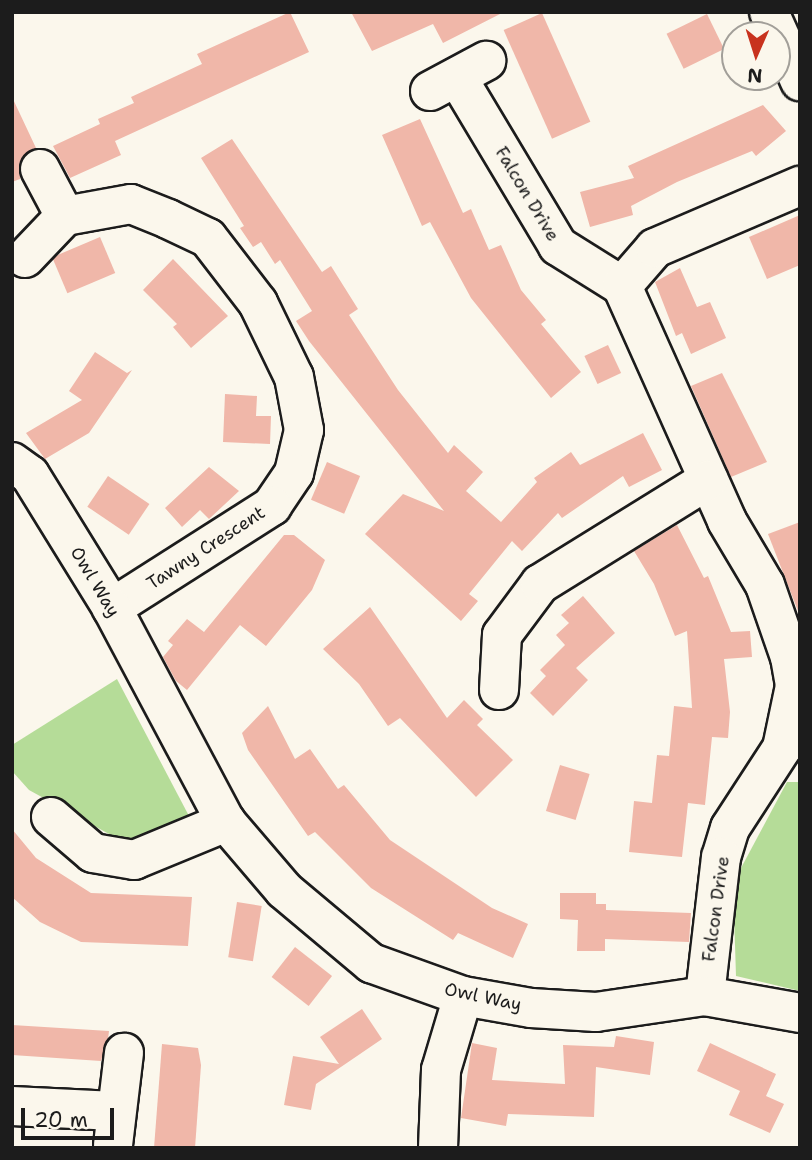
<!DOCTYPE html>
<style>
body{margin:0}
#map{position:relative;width:812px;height:1160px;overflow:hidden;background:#fbf7ec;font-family:"Shantell Sans",sans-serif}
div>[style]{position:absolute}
.green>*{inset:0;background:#b5dc98}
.building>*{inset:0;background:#f0b7a9;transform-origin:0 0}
.roads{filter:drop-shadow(2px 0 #1c1c1c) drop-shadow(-2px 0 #1c1c1c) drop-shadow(0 2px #1c1c1c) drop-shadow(0 -2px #1c1c1c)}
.minor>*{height:38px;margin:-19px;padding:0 19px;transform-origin:19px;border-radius:19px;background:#fbf7ec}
span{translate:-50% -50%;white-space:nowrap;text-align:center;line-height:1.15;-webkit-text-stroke:5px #fbf7ec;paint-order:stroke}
.street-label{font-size:18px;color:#1c1c1c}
.frame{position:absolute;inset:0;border:14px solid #1c1c1c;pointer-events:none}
.north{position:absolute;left:721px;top:21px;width:70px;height:70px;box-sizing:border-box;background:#fbf7ec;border:2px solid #a29f99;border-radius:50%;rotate:183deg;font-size:19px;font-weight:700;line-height:28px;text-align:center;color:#1c1c1c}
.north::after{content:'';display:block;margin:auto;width:24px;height:32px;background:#c8321e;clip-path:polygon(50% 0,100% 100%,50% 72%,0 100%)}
.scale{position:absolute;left:21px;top:1108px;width:93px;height:32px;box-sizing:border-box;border:4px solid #1c1c1c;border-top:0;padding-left:9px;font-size:21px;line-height:24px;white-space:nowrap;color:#1c1c1c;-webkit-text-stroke:5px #fbf7ec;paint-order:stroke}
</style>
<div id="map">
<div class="green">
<div style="clip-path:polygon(117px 679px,189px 816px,129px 845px,29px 790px,12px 771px,12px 745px)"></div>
<div style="clip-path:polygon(787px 782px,800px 782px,800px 991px,736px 976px,733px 883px)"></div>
</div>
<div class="building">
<div style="clip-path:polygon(290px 12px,309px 52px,115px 141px,121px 155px,70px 178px,53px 146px,100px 124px,98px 119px,134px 103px,131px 97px,202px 64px,197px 54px)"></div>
<div style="clip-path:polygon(351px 12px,504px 12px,443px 43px,433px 24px,372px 51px)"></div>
<div style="left:542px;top:13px;width:119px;height:42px;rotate:66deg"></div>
<div style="left:707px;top:14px;width:39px;height:45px;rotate:64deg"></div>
<div style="clip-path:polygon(12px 97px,36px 148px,22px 157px,20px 179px,12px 182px)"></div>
<div style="clip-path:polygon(763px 105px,786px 131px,756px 156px,752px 151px,677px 182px,631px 206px,633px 215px,590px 227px,580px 192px,634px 178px,628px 166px)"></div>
<div style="clip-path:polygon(420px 119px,463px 213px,471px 209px,489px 250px,501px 245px,521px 290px,546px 320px,541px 324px,581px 372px,551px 398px,471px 298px,430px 222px,422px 226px,382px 135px)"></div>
<div style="clip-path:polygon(232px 139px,322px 272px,331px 266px,358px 309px,349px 315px,398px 390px,448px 453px,454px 445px,483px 472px,466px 491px,501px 522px,537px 482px,534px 478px,571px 452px,580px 465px,643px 433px,662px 470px,629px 487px,623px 476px,562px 518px,558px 513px,522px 551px,512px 541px,469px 594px,478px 601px,461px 621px,365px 534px,403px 494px,444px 511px,309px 341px,296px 321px,312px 311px,280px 260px,275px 264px,261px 242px,253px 247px,240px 228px,244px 226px,201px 158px)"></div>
<div style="clip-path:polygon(800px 215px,800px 265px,767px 279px,749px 237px)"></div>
<div style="left:100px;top:237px;width:39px;height:52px;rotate:67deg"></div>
<div style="clip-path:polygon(173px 259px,228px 316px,191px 348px,173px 327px,177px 324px,143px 290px)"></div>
<div style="clip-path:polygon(680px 268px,697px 307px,710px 302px,726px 338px,691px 354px,682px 333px,676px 336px,655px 282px)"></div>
<div style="left:608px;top:345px;width:31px;height:26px;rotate:65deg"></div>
<div style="clip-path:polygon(95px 352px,127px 373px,132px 370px,89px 433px,45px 459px,26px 433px,82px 400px,69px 391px)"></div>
<div style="clip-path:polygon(722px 373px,767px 462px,731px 477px,691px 386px)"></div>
<div style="clip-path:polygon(225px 394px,257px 396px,256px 416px,271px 416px,270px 444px,223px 442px)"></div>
<div style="left:327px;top:462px;width:36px;height:41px;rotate:23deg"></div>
<div style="clip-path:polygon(209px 467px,239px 491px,209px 519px,200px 510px,182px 527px,165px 508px)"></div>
<div style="left:108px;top:476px;width:50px;height:37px;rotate:34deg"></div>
<div style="clip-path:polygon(800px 522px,800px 611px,798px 611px,768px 534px)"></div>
<div style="clip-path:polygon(677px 525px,704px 578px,708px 576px,731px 632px,750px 631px,752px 657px,724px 659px,730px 712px,728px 738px,712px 737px,705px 805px,688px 803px,682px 857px,629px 852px,634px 801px,652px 803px,657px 755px,669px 756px,674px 706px,692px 708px,687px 631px,675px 636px,654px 584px,634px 551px)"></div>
<div style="clip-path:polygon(284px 535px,294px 535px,325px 560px,312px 590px,266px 646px,240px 625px,187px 690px,176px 681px,163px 657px,173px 645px,168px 641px,187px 619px,204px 632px)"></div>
<div style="clip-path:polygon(583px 596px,615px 633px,576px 668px,588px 680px,553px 716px,530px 693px,546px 676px,540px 670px,565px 645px,556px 635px,569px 623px,561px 615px)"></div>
<div style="clip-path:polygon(370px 607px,447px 718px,464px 700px,483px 719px,477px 725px,513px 760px,476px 797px,400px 718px,388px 726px,359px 684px,323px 649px)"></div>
<div style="clip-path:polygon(268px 706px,295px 759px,310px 749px,338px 789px,344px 785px,390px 840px,492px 908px,528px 924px,513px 958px,458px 933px,453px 940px,371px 888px,315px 832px,308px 836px,248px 750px,242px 733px)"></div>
<div style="left:560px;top:765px;width:31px;height:48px;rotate:17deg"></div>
<div style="clip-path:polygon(12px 829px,36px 858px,91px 893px,192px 897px,188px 946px,81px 942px,40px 922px,12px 897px)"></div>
<div style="clip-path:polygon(560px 893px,596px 893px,596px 904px,606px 904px,606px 910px,691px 913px,689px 942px,605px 939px,605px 951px,577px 951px,578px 920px,560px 919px)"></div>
<div style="left:237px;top:902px;width:25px;height:56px;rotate:9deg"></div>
<div style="left:295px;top:947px;width:47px;height:38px;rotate:38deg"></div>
<div style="clip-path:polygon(362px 1009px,382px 1039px,316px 1084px,311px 1110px,284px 1105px,293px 1056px,339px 1064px,320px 1037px)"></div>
<div style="clip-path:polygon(12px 1025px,109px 1031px,108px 1039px,101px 1061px,12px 1055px)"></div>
<div style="clip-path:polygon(616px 1036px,654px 1042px,650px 1075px,596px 1067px,594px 1117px,508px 1114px,506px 1126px,461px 1118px,472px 1043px,497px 1048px,492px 1080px,565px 1084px,563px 1045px,614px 1047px)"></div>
<div style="clip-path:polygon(710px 1043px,776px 1074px,766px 1096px,784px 1104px,770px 1133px,729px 1115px,740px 1091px,697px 1071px)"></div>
<div style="clip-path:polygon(162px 1044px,198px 1048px,201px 1065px,195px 1148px,154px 1148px)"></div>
</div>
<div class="roads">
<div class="minor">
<div style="left:769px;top:12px;width:76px;rotate:65.8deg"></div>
<div style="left:457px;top:77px;width:197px;rotate:59.1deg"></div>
<div style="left:558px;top:246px;width:75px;rotate:32deg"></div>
<div style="left:622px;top:286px;width:257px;rotate:65.9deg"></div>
<div style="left:727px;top:521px;width:74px;rotate:59.3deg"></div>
<div style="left:765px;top:585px;width:76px;rotate:70.9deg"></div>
<div style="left:790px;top:657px;width:29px;rotate:80deg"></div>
<div style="left:795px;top:686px;width:63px;rotate:101.8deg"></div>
<div style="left:782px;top:748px;width:95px;rotate:123deg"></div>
<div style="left:730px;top:828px;width:30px;rotate:107deg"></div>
<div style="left:721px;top:857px;width:140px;rotate:96.6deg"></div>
<div style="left:430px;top:91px;width:64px;rotate:-28.2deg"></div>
<div style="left:40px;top:169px;width:53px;rotate:62deg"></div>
<div style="left:25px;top:258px;width:58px;rotate:-46.4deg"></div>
<div style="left:65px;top:216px;width:67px;rotate:-10.3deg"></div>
<div style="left:131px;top:204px;width:40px;rotate:22deg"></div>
<div style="left:168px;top:219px;width:44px;rotate:25.4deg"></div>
<div style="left:208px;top:238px;width:82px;rotate:52.4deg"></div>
<div style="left:258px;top:303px;width:82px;rotate:64.1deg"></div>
<div style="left:294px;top:377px;width:54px;rotate:79.3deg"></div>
<div style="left:304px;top:430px;width:44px;rotate:103.1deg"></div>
<div style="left:294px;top:473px;width:40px;rotate:124deg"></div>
<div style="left:272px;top:506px;width:190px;rotate:147.5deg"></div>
<div style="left:622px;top:286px;width:50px;rotate:-49deg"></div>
<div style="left:655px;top:248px;width:158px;rotate:-23.2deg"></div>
<div style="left:12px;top:462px;width:22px;rotate:36deg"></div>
<div style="left:30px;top:475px;width:156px;rotate:58.3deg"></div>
<div style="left:112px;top:608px;width:242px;rotate:62deg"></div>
<div style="left:226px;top:822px;width:89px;rotate:49.5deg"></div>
<div style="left:284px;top:890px;width:114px;rotate:40deg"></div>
<div style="left:371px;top:963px;width:98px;rotate:19.7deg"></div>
<div style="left:463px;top:996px;width:69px;rotate:10deg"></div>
<div style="left:531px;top:1008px;width:65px;rotate:3.5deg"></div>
<div style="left:596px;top:1012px;width:110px;rotate:-8.4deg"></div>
<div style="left:705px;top:996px;width:97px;rotate:10.1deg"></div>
<div style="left:499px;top:690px;width:55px;rotate:-86.9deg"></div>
<div style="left:502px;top:635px;width:64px;rotate:-53.3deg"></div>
<div style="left:540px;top:584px;width:198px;rotate:-31.8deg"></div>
<div style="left:51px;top:817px;width:55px;rotate:40.6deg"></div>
<div style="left:93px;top:853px;width:42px;rotate:9.7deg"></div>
<div style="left:134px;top:860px;width:100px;rotate:-22.4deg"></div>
<div style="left:12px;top:1106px;width:103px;rotate:2.8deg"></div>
<div style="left:113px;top:1145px;width:93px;rotate:-83.2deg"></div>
<div style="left:438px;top:1148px;width:78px;rotate:-87.8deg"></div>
<div style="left:441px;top:1070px;width:77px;rotate:-73.4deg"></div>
</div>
</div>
<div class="street-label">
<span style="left:527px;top:194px;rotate:59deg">Falcon Drive</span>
<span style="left:206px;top:548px;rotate:-33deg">Tawny Crescent</span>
<span style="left:95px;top:582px;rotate:59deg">Owl Way</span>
<span style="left:716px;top:909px;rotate:-82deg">Falcon Drive</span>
<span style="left:483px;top:997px;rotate:12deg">Owl Way</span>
</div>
<div class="frame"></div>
<div class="north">N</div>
<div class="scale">20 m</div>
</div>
